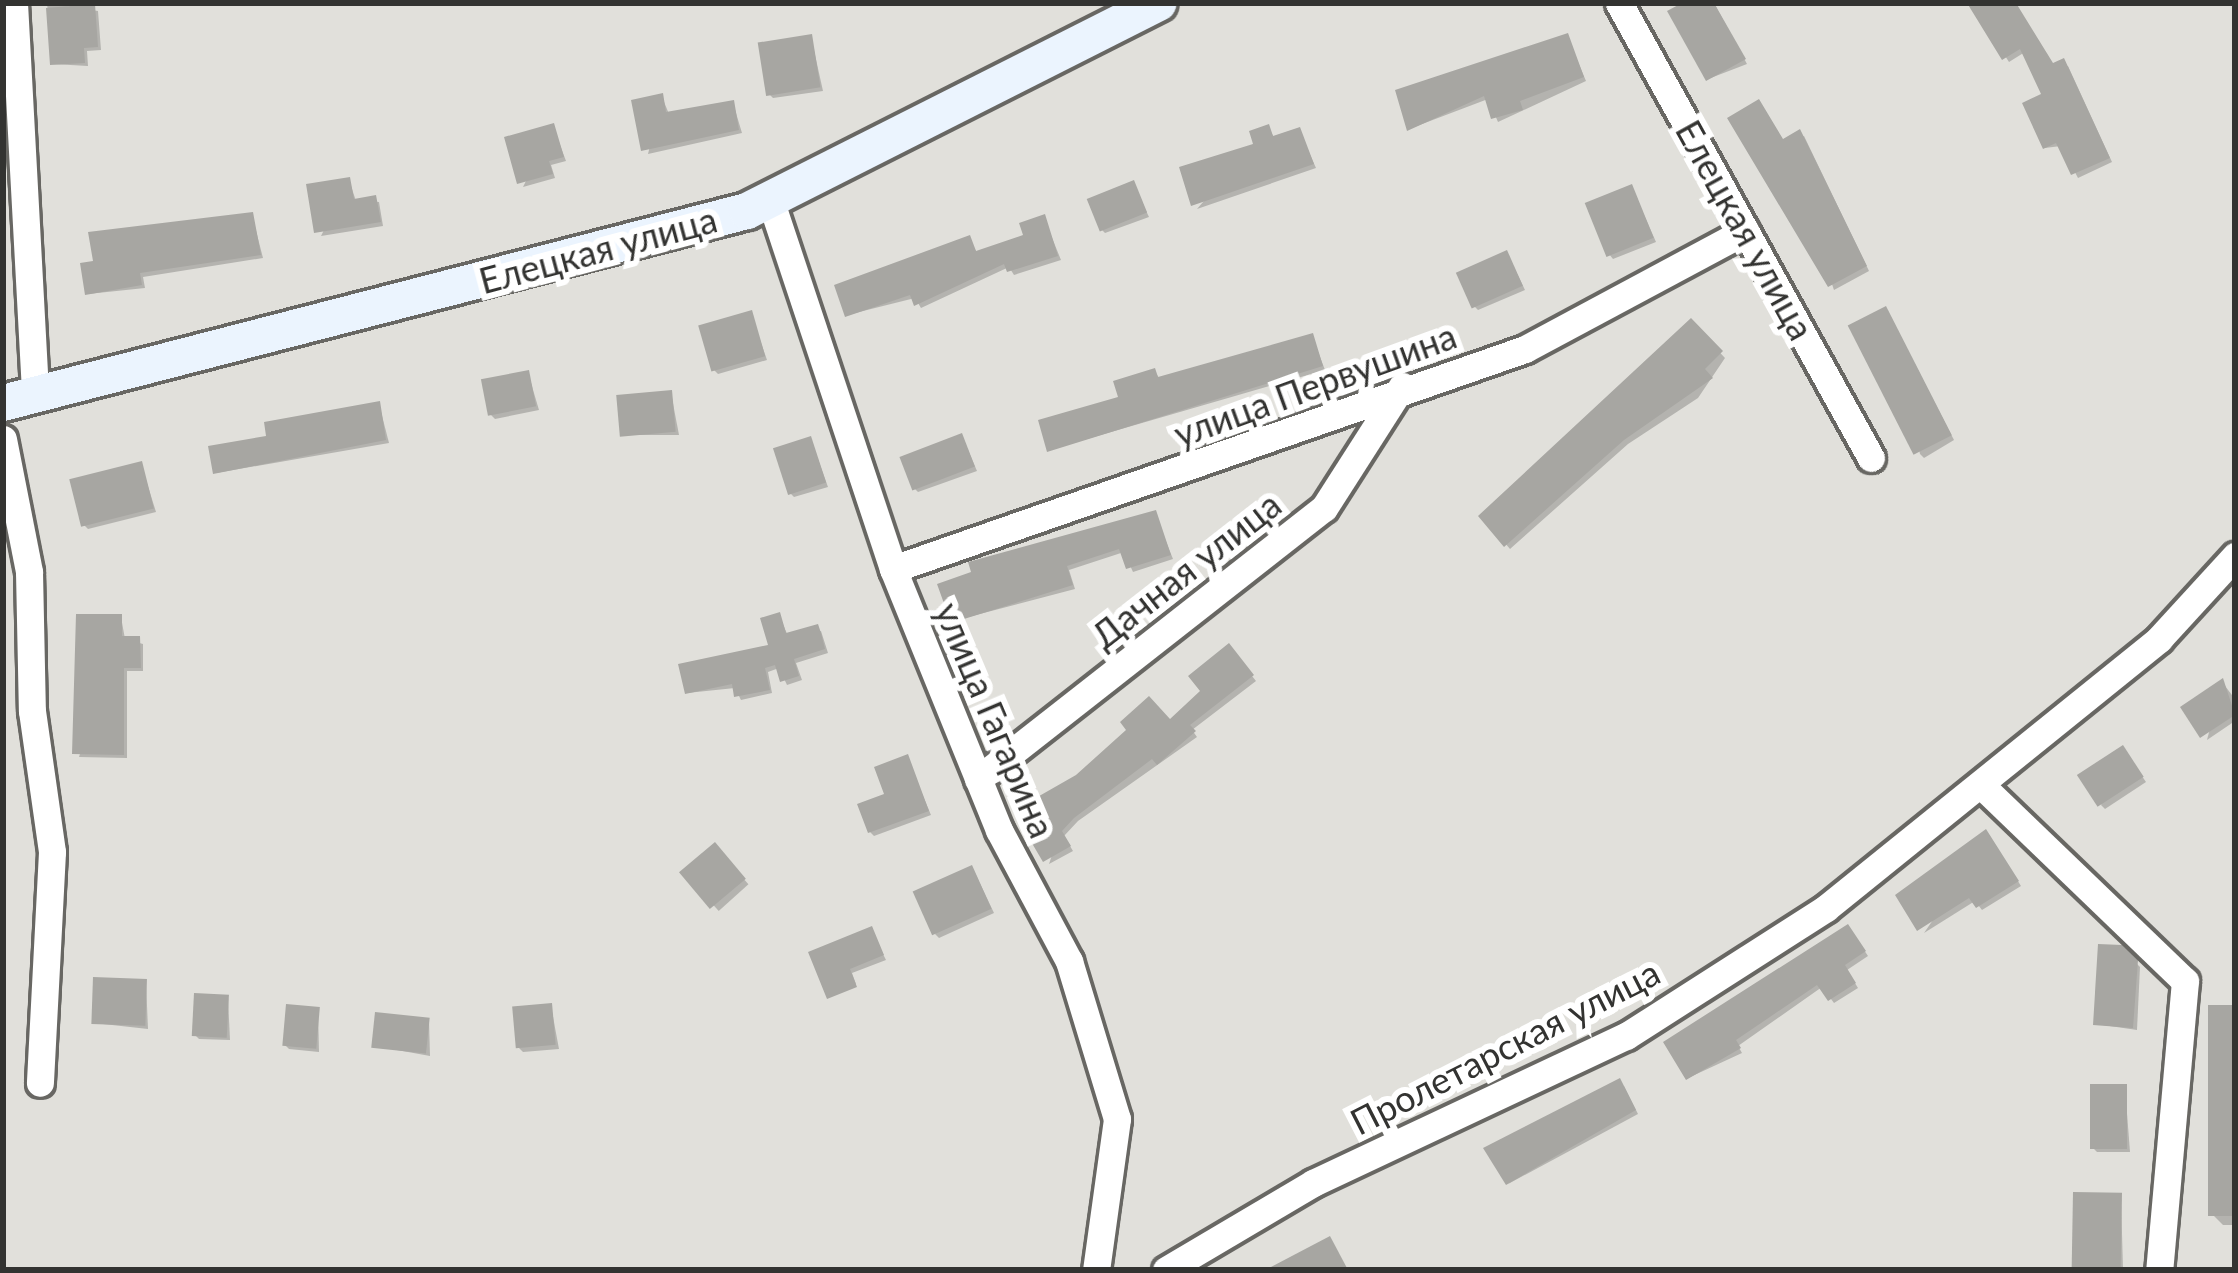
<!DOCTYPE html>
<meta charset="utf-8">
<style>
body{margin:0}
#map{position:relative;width:2238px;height:1273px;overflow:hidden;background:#e1e0db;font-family:Lato,sans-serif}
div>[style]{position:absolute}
.shadow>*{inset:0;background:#0003;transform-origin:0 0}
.building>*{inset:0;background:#a7a6a2;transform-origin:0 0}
.roads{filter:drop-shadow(3px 0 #686763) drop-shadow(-3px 0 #686763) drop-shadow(0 3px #686763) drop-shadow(0 -3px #686763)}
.street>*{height:27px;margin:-13.5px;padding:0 13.5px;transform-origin:13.5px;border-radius:13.5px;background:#fff}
.secondary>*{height:36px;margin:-18px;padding:0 18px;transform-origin:18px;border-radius:18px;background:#ebf4fe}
span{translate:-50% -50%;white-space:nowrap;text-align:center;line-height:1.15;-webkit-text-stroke:12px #fff;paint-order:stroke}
.street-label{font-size:36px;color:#333331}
.frame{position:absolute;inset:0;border:6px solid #333331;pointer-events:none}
</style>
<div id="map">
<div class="shadow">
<div style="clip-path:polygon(47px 3px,98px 11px,101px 50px,87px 51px,88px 66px,53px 64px)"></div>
<div style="clip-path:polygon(1688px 3px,1714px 3px,1747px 64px,1708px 79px)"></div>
<div style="clip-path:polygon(1971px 3px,2015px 3px,2054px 66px,2068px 66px,2112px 162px,2078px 178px,2061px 146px,2045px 148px,2045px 96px,2025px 52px,2009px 62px)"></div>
<div style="clip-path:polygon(1567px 36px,1586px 81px,1498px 122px,1488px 99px,1409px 129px)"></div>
<div style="clip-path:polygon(811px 37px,823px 91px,773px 98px,769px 94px)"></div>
<div style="clip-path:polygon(662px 97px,669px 114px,733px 103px,742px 133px,648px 154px)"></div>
<div style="clip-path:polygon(553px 126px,566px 161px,551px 165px,555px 178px,523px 187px)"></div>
<div style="clip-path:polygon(1268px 127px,1275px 139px,1299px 130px,1316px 168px,1197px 209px)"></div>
<div style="clip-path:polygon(1804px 136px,1869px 271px,1834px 290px,1784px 142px)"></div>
<div style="clip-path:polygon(349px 180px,356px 201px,379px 202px,383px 226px,321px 236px)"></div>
<div style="clip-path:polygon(1133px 183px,1149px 217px,1105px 233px,1101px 229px)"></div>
<div style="clip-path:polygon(1632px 188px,1656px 242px,1613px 259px,1609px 254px)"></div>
<div style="clip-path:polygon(252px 215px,263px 258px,143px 277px,145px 288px,88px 294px)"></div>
<div style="clip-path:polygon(1044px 218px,1061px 260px,1014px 275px,1009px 267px,921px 308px,915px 298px,847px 315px,969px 238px,977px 253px,1027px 237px)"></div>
<div style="clip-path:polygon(1507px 253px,1525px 290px,1478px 310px,1474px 306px)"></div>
<div style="clip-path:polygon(751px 314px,767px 360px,718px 374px,714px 370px)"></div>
<div style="clip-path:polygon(1889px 314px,1954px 440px,1924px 458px,1920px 454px)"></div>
<div style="clip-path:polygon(1691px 322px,1725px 358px,1698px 398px,1628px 444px,1510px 549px,1482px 516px)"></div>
<div style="clip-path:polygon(1312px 336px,1325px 370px,1049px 450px,1154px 371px,1160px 379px)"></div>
<div style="clip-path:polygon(528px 373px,539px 410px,495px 419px,491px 415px)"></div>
<div style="clip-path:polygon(671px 393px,679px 435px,622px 435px)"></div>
<div style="clip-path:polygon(379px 404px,389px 443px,216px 473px)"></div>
<div style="clip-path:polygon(962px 436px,977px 471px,918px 492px,914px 488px)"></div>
<div style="clip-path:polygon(811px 440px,828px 487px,794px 497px,790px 493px)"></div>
<div style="clip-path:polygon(141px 464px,156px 512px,88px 529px,84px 525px)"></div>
<div style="clip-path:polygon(1155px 514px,1173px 559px,1133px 572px,1124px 552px,1069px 570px,1075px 589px,953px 621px,975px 574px)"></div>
<div style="clip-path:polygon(779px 615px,788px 636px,821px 631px,828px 653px,796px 663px,802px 680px,787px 685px,779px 668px,768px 672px,772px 693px,741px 700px,735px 688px,687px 693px,772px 647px)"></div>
<div style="clip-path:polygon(121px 617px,125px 639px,143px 644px,143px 671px,127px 671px,127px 758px,79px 757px)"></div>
<div style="clip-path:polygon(1229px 647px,1256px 681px,1192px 730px,1197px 737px,1078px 821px,1064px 836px,1073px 851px,1049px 864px,1078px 777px,1131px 730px,1170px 723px,1204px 691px)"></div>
<div style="clip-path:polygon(2222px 682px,2235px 699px,2235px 721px,2207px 740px)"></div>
<div style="clip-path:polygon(2126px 753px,2146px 782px,2105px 809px,2101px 805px)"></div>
<div style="clip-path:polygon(907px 758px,931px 815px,874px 836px,870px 832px)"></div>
<div style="clip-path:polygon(1990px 837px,2021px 886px,1982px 910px,1975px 901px,1924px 933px)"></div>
<div style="left:715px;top:847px;width:50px;height:40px;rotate:48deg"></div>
<div style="clip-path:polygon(975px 873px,994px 913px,939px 938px,935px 934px)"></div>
<div style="clip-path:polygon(871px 930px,886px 960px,852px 973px,856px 984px,828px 995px)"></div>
<div style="clip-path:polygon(1852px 932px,1868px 956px,1847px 970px,1858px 988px,1834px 1003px,1822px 987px,1738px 1046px,1742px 1053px,1688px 1078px)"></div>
<div style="clip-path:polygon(2121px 948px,2140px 967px,2137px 1030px,2096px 1024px)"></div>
<div style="clip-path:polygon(146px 982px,148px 1029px,94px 1023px)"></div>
<div style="clip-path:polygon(228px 998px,230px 1040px,199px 1039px,195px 1035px)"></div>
<div style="clip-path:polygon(551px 1006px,559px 1049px,523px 1052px,519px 1048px)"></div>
<div style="clip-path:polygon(2235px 1008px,2235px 1225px,2223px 1225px,2213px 1215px)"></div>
<div style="clip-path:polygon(318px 1010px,319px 1052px,289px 1049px,285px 1045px)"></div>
<div style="clip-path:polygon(429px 1021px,430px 1056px,375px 1046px)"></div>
<div style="clip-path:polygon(1624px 1086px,1638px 1114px,1508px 1184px)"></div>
<div style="clip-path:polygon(2125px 1087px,2130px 1152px,2097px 1152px,2093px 1148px)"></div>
<div style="clip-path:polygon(2121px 1196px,2123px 1270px,2076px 1270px)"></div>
</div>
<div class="building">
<div style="clip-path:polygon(1682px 3px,1714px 3px,1746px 59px,1706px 81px,1667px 11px)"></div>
<div style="clip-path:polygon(1967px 3px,2016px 3px,2053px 63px,2064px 58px,2110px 158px,2071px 175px,2056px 143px,2043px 149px,2022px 103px,2041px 94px,2020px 49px,2002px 60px)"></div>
<div style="clip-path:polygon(95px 4px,98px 47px,84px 48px,85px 63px,50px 65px,46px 8px)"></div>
<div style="clip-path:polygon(1568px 33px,1584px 77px,1520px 101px,1523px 110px,1491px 119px,1484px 96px,1407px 131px,1395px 90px)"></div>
<div style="left:812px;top:34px;width:54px;height:55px;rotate:81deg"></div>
<div style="clip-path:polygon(663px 93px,666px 112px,734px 100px,739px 130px,641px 151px,631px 100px)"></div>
<div style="clip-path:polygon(1759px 99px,1783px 139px,1800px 129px,1867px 266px,1828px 287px,1727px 118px)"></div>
<div style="clip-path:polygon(554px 123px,564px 157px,549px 161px,553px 174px,517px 184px,504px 137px)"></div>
<div style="clip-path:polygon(1269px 124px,1273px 136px,1300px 127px,1314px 164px,1191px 206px,1179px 167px,1253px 144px,1249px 131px)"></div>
<div style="clip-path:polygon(350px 177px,354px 199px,376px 195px,381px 222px,314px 233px,306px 184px)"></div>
<div style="left:1134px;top:180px;width:35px;height:51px;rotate:68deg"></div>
<div style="left:1632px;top:184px;width:58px;height:51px;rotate:68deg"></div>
<div style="clip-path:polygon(253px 212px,261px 255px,140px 273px,142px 285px,85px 295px,80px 263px,93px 261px,88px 232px)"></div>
<div style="clip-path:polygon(1045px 214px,1058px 256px,1007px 272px,1004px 264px,914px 306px,910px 295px,845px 317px,834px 285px,970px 235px,976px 251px,1023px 235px,1019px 223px)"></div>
<div style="left:1507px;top:250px;width:39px;height:56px;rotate:66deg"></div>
<div style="left:1886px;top:306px;width:145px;height:43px;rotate:63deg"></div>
<div style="left:752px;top:310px;width:48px;height:56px;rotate:74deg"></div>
<div style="clip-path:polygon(1691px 318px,1723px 351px,1705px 369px,1713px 378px,1624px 440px,1504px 547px,1478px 516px)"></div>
<div style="clip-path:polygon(1313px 333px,1323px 366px,1047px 452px,1038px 420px,1118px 397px,1113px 381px,1155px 368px,1158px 377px)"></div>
<div style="left:529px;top:370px;width:37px;height:49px;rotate:79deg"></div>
<div style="left:672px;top:390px;width:42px;height:56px;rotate:85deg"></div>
<div style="clip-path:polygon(380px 401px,386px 440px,213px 474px,208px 446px,266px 436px,264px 422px)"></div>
<div style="left:962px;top:433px;width:36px;height:67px;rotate:69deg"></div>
<div style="left:811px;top:436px;width:49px;height:40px;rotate:72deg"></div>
<div style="left:142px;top:461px;width:49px;height:75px;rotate:76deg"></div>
<div style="clip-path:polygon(1156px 510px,1171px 555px,1126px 569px,1119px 549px,1067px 566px,1073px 585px,951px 623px,937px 584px,971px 572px,968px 562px)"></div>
<div style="clip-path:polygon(780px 612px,786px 633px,818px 624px,821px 633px,825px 649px,794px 659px,799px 676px,780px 682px,775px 665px,765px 668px,770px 690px,734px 697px,732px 684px,685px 694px,678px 664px,768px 645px,760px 618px)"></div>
<div style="clip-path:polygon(76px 614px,122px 614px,122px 636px,140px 636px,141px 668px,124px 668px,124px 755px,72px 754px)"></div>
<div style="clip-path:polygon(1229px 643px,1254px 675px,1190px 725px,1196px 731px,1157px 765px,1152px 759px,1074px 818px,1062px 831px,1071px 846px,1043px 862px,1013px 811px,1076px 775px,1126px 730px,1120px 722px,1149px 696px,1170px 719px,1200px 691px,1188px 676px)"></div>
<div style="clip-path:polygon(2223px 678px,2235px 715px,2200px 738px,2180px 707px)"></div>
<div style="left:2123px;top:745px;width:38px;height:55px;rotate:57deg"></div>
<div style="clip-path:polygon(908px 754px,929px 811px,868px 833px,857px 804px,884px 794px,874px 767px)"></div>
<div style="clip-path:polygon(1986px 829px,2019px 881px,1976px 908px,1969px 898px,1917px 931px,1895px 895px)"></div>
<div style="left:715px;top:842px;width:48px;height:47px;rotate:50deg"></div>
<div style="left:972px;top:865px;width:48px;height:65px;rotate:66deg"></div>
<div style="clip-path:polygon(1848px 924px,1866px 951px,1845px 965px,1856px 983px,1828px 1001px,1817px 985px,1736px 1040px,1741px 1048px,1686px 1080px,1663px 1042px)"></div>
<div style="clip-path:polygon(872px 926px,884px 955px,850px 969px,857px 987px,827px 999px,808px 952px)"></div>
<div style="clip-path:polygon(2098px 944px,2122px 945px,2138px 960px,2133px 1028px,2093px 1025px)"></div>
<div style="left:93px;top:977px;width:54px;height:47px;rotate:2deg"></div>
<div style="left:194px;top:993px;width:35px;height:43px;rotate:3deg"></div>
<div style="left:552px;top:1003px;width:42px;height:40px;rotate:85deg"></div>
<div style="left:286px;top:1004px;width:34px;height:42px;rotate:5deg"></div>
<div style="left:2208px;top:1005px;width:27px;height:211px"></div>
<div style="left:375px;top:1012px;width:55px;height:36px;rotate:6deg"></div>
<div style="clip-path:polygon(1620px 1078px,1636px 1110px,1506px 1185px,1483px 1148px)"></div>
<div style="left:2090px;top:1084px;width:37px;height:65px"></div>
<div style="left:2073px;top:1192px;width:49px;height:78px;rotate:1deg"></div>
<div style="clip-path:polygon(1330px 1236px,1348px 1270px,1265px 1270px)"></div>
</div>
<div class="roads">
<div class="street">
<div style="left:14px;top:3px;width:394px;rotate:86.9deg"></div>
<div style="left:1619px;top:3px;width:520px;rotate:61.02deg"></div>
<div style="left:770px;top:199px;width:390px;rotate:71.6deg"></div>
<div style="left:893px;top:569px;width:282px;rotate:67.9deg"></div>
<div style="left:999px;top:830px;width:149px;rotate:61.9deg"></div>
<div style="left:1069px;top:961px;width:165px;rotate:73.1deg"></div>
<div style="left:1117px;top:1119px;width:152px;rotate:97.9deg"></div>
<div style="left:3px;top:439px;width:136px;rotate:78.9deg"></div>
<div style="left:29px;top:572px;width:139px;rotate:88.8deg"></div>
<div style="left:32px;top:711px;width:142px;rotate:81.9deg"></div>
<div style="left:52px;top:852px;width:231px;rotate:93deg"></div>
<div style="left:893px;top:569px;width:669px;rotate:-19.19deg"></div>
<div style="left:1525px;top:349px;width:250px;rotate:-28.2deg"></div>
<div style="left:978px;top:779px;width:439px;rotate:-38.1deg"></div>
<div style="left:1324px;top:508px;width:145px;rotate:-57.4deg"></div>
<div style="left:1981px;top:785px;width:283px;rotate:43.9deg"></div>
<div style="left:2185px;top:981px;width:290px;rotate:95.1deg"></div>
<div style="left:1166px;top:1270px;width:171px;rotate:-30.6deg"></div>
<div style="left:1313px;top:1183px;width:346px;rotate:-25.2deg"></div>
<div style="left:1626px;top:1036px;width:237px;rotate:-32.6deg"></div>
<div style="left:1826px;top:908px;width:428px;rotate:-38.9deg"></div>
<div style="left:2159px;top:639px;width:113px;rotate:-47.5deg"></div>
</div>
<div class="secondary">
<div style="left:3px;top:403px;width:768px;rotate:-14.47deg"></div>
<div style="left:747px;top:211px;width:461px;rotate:-26.8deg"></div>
</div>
</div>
<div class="street-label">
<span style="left:1745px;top:230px;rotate:61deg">Елецкая улица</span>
<span style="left:598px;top:250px;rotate:-15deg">Елецкая улица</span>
<span style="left:1315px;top:385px;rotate:-20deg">улица Первушина</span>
<span style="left:1186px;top:570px;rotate:-38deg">Дачная улица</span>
<span style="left:995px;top:720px;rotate:67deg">улица Гагарина</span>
<span style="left:1505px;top:1047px;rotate:-27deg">Пролетарская улица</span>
</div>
<div class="frame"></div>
</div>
